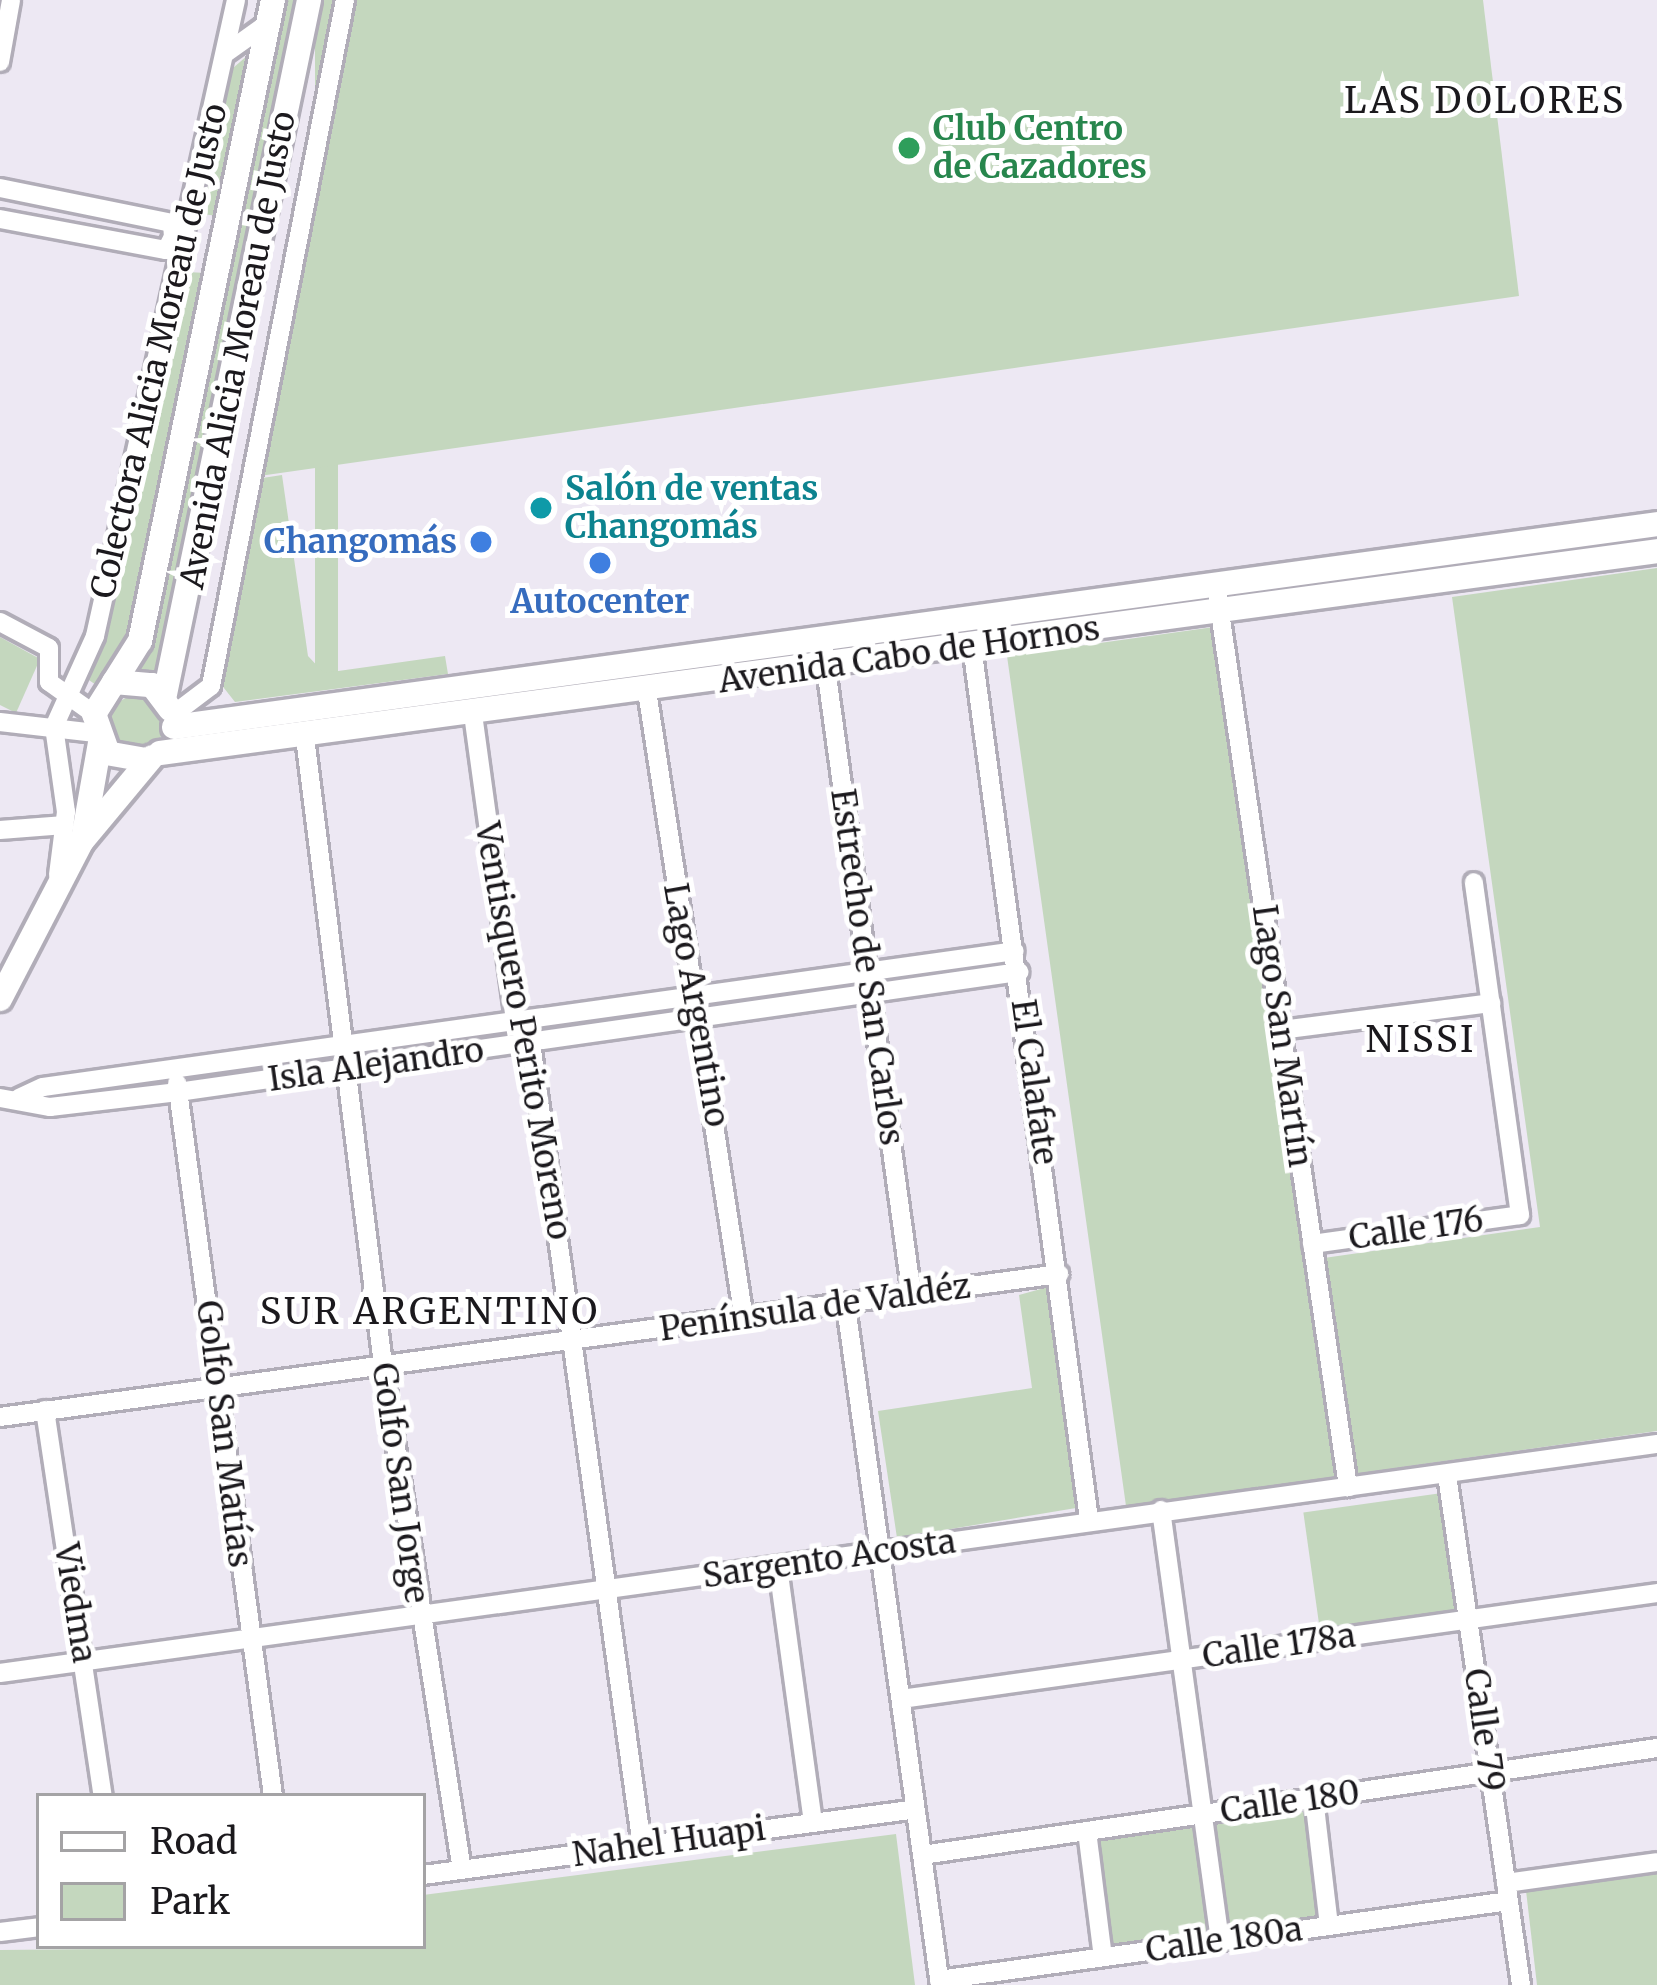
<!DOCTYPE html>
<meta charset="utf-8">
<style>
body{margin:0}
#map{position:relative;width:1657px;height:1985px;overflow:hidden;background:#ede8f3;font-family:Merriweather,serif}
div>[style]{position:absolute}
.green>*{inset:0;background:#c4d7be;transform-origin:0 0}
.round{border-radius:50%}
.roads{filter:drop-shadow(3px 0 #b1adb8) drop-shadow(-3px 0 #b1adb8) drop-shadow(0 3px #b1adb8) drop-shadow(0 -3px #b1adb8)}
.minor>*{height:18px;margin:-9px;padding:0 9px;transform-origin:9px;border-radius:9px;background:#fff}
.major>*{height:24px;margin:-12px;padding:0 12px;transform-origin:12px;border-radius:12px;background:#fff}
.dots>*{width:33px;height:33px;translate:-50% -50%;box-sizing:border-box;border:6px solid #fff;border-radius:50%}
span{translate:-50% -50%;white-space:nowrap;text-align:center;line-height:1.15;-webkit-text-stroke:10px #fff;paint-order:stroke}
.leisure-label{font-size:33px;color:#27864d;font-weight:700}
.left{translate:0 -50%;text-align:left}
.street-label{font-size:33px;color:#1b191d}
.culture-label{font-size:33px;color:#0d838f;font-weight:700}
.shop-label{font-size:33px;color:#366cbe;font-weight:700}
.right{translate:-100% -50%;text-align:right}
.neighbourhood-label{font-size:36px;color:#1b191d;letter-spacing:3px}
.legend{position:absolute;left:36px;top:1793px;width:390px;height:156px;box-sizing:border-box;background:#fff;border:3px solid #a4a3a5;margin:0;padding:15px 21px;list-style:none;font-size:36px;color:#1b191d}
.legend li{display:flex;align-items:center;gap:24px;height:60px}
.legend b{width:60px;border:3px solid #a4a3a5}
</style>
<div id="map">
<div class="green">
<div style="clip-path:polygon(280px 0,302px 0,160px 674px,131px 672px)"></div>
<div style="left:315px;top:0;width:23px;height:680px"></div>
<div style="clip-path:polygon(345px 0,1483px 0,1519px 296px,252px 477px)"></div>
<div style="clip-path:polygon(255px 49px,218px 216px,202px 214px,233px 68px)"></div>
<div style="clip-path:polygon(187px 272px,206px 273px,132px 628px,99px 687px,86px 678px,109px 626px)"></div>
<div style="clip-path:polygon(282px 475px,308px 656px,324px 673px,445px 656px,448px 674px,235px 702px,220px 683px,256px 479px)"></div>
<div style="clip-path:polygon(1657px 568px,1657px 1431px,1126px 1506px,1007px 656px,1214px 627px,1303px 1261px,1540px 1227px,1452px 597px)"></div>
<div style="clip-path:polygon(0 637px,40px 659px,16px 713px,0 705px)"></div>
<div class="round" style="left:108px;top:696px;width:56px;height:56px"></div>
<div style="clip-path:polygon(1048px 1287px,1082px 1507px,897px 1538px,878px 1411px,1032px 1388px,1019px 1295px)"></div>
<div style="left:1442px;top:1493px;width:119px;height:140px;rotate:82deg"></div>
<div style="left:1307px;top:1811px;width:106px;height:96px;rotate:82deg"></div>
<div style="left:1193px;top:1826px;width:106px;height:97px;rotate:82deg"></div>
<div style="clip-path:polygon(896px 1834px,915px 1985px,0 1985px,0 1950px,423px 1946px,423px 1895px)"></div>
<div style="clip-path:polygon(1657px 1865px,1657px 1985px,1537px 1985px,1525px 1882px)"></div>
</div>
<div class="roads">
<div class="minor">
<div style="left:226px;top:53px;width:52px;rotate:-35.5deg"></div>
<div style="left:0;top:62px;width:63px;rotate:-79.9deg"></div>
<div style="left:0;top:188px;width:176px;rotate:11.5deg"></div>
<div style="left:172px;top:223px;width:14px;rotate:86deg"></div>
<div style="left:0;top:219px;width:169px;rotate:10.6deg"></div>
<div style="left:166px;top:250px;width:15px;rotate:-62deg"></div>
<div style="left:1216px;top:585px;width:912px;rotate:81.67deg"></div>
<div style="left:0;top:622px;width:55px;rotate:28deg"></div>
<div style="left:49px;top:648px;width:34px;rotate:90deg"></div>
<div style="left:49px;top:682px;width:55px;rotate:35.4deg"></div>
<div style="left:822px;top:639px;width:663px;rotate:82.2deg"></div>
<div style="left:972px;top:646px;width:881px;rotate:82.37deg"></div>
<div style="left:647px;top:691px;width:635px;rotate:81.22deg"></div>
<div style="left:174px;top:714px;width:46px;rotate:-37.1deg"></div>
<div style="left:211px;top:686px;width:699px;rotate:-78.95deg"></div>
<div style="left:473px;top:714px;width:311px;rotate:82.2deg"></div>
<div style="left:515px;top:1022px;width:26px;rotate:53deg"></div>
<div style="left:531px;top:1043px;width:811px;rotate:82.13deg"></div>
<div style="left:0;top:722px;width:96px;rotate:6.6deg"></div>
<div style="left:305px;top:737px;width:632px;rotate:82.91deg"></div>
<div style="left:383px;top:1364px;width:512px;rotate:81.13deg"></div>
<div style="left:0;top:830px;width:65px;rotate:-4.4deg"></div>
<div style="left:58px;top:875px;width:64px;rotate:-82.8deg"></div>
<div style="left:66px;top:812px;width:86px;rotate:-98deg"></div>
<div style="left:54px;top:727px;width:100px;rotate:-65.7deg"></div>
<div style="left:95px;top:636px;width:651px;rotate:-77.5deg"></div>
<div style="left:1281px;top:1030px;width:212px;rotate:-7.3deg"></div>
<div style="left:177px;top:1083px;width:719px;rotate:82.33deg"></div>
<div style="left:0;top:1098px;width:51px;rotate:10.2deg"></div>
<div style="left:50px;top:1107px;width:129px;rotate:-6.7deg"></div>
<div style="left:178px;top:1092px;width:850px;rotate:-8.12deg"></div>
<div style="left:19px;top:1098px;width:26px;rotate:-25deg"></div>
<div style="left:43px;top:1087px;width:981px;rotate:-7.96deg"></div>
<div style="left:1312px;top:1244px;width:210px;rotate:-7.9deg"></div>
<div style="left:1520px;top:1215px;width:336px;rotate:-97.9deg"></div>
<div style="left:846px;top:1306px;width:685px;rotate:82.12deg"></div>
<div style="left:45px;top:1410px;width:390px;rotate:81.5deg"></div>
<div style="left:0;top:1417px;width:1069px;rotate:-7.69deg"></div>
<div style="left:1447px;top:1475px;width:515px;rotate:81.74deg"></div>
<div style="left:1161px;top:1510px;width:434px;rotate:82.2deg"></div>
<div style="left:778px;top:1567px;width:258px;rotate:82.2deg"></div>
<div style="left:0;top:1673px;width:1673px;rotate:-7.87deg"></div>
<div style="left:901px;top:1699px;width:763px;rotate:-7.98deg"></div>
<div style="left:1314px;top:1798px;width:128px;rotate:83.3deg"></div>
<div style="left:1087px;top:1831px;width:127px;rotate:82.8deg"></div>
<div style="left:922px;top:1855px;width:743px;rotate:-8.28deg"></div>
<div style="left:423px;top:1875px;width:496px;rotate:-7.6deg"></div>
<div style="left:1506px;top:1883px;width:152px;rotate:-7.9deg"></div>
<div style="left:0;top:1932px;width:39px;rotate:-7deg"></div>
<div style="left:939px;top:1980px;width:575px;rotate:-7.89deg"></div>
</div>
<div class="major">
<div style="left:114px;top:682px;width:38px;rotate:5deg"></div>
<div style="left:152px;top:685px;width:30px;rotate:53deg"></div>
<div style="left:164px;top:699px;width:714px;rotate:-78.28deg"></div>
<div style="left:174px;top:727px;width:1497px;rotate:-7.79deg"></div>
<div style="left:160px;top:753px;width:1511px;rotate:-7.68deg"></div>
<div style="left:146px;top:760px;width:39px;rotate:-170deg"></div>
<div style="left:108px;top:753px;width:41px;rotate:-109.7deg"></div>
<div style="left:94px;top:714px;width:86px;rotate:-57.8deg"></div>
<div style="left:140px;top:641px;width:655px;rotate:-78.28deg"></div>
<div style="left:83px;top:839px;width:97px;rotate:-80deg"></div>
<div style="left:0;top:999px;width:178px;rotate:-62.6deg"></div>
<div style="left:82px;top:841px;width:109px;rotate:-50.2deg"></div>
</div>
</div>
<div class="dots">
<div style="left:909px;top:148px;background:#2e9e5b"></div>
<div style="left:541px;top:508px;background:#0f9aa8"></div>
<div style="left:481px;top:542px;background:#3f7fe0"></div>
<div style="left:600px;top:563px;background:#3f7fe0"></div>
</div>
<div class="leisure-label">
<span class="left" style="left:933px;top:148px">Club Centro<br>de Cazadores</span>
</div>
<div class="street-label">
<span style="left:238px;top:350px;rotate:-79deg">Avenida Alicia Moreau de Justo</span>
<span style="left:159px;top:351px;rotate:-77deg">Colectora Alicia Moreau de Justo</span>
<span style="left:909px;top:655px;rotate:-8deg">Avenida Cabo de Hornos</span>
<span style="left:867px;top:967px;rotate:82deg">Estrecho de San Carlos</span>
<span style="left:696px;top:1005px;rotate:80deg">Lago Argentino</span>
<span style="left:523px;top:1031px;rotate:80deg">Ventisquero Perito Moreno</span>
<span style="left:1282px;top:1036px;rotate:82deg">Lago San Martín</span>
<span style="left:376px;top:1065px;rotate:-8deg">Isla Alejandro</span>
<span style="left:1034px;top:1082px;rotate:82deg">El Calafate</span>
<span style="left:1416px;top:1229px;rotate:-8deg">Calle 176</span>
<span style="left:815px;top:1308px;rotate:-8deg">Península de Valdéz</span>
<span style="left:224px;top:1434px;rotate:83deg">Golfo San Matías</span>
<span style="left:400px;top:1483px;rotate:82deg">Golfo San Jorge</span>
<span style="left:829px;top:1559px;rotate:-8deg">Sargento Acosta</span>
<span style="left:75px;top:1603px;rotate:81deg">Viedma</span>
<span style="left:1279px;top:1646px;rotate:-8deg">Calle 178a</span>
<span style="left:1484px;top:1730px;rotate:82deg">Calle 79</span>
<span style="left:1290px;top:1802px;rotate:-8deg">Calle 180</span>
<span style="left:669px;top:1842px;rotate:-8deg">Nahel Huapi</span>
<span style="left:1224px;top:1940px;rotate:-8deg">Calle 180a</span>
</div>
<div class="culture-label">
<span class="left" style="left:565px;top:508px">Salón de ventas<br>Changomás</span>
</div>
<div class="shop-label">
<span class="right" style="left:457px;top:542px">Changomás</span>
<span style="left:600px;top:602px">Autocenter</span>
</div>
<div class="neighbourhood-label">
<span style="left:1485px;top:101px">LAS DOLORES</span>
<span style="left:1421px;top:1040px">NISSI</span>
<span style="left:430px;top:1312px">SUR ARGENTINO</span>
</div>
<ul class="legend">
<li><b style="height:15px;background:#fff"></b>Road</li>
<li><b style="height:33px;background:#c4d7be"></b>Park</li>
</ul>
</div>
